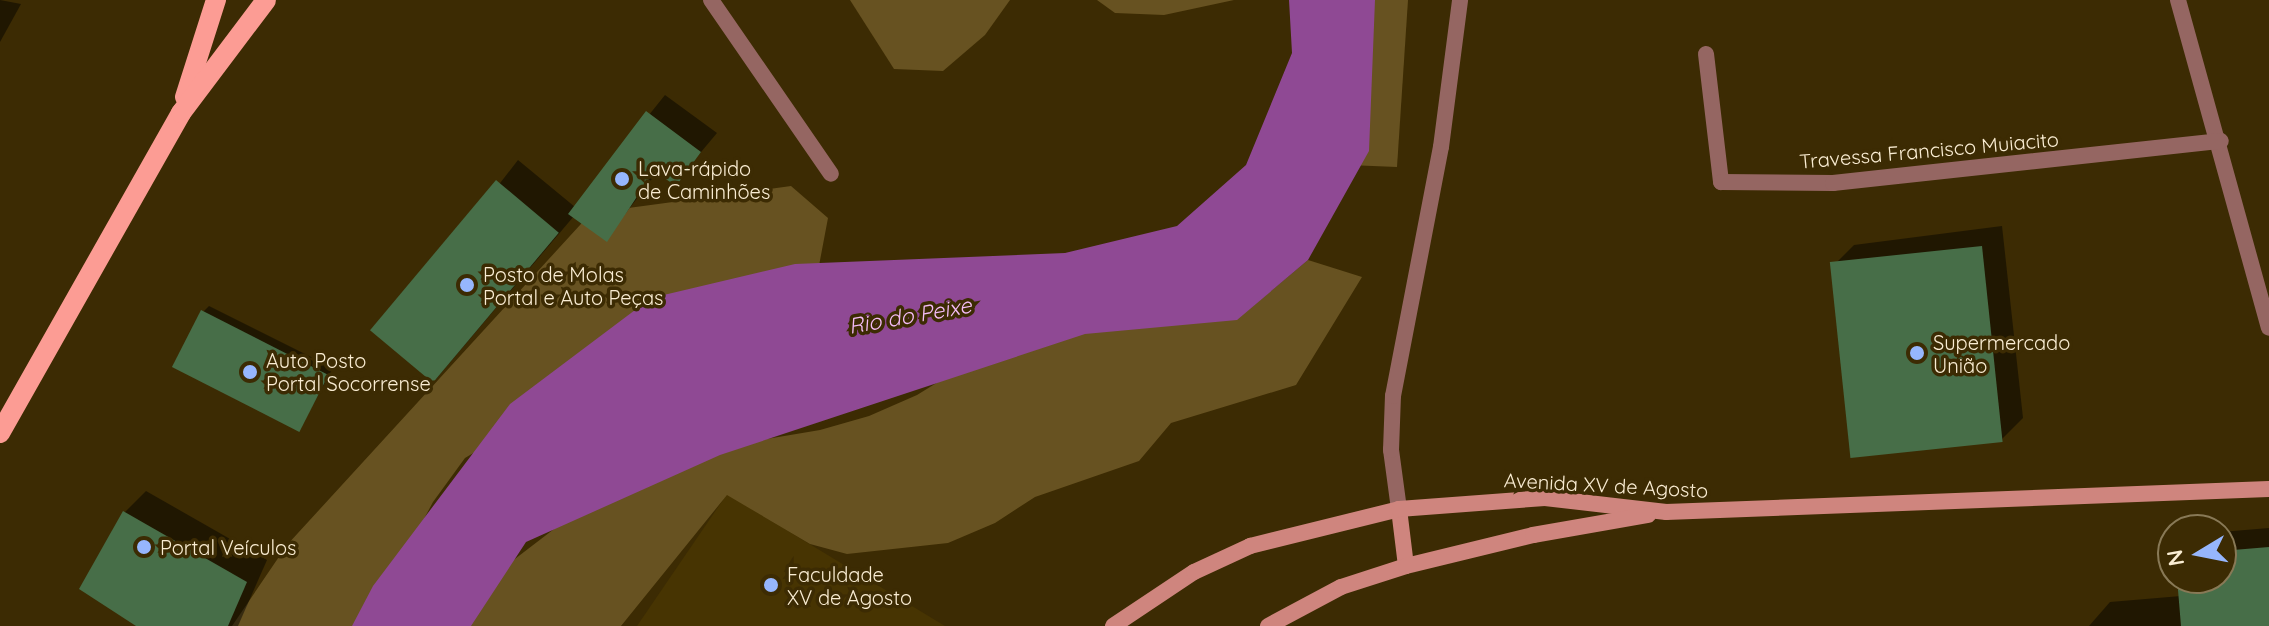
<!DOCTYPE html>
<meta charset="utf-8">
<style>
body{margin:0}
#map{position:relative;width:2269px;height:626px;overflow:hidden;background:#3c2b03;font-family:Quicksand,sans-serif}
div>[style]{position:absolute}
.built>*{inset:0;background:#473402}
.green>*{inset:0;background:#675221}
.water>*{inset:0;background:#8f4994}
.shadow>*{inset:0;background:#0007}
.building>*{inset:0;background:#476e48;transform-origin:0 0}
.street>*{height:16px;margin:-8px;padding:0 8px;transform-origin:8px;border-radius:8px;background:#956662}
.secondary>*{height:16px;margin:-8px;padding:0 8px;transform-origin:8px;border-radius:8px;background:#cf857e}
.primary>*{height:20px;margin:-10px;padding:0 10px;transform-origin:10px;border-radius:10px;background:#fc9c94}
.dots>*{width:22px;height:22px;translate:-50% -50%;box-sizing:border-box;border:4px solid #3c2b03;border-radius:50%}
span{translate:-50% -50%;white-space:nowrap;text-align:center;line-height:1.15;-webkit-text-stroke:7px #3c2b03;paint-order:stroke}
.street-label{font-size:20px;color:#faedd3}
.poi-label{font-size:20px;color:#faedd3}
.left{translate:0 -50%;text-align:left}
.water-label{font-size:22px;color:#f4bcf7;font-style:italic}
.north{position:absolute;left:2157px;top:514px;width:80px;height:80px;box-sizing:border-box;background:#3c2b03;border:2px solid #887956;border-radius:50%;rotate:260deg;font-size:22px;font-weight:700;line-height:32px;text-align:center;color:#faedd3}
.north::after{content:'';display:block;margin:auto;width:28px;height:36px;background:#96b6fd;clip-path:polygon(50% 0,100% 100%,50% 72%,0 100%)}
</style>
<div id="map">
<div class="built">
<div style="clip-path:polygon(727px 494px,945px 626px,637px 626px)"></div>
</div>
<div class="green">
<div style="clip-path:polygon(850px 0,1010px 0,985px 35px,943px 71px,894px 69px)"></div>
<div style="clip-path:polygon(1097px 0,1234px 0,1164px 15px,1115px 13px)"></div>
<div style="clip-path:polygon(1374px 0,1408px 0,1397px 167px,1348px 165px)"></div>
<div style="clip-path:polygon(791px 186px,828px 218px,818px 271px,628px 361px,465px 458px,433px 502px,367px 626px,232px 626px,287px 545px,591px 213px)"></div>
<div style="clip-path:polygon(1308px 260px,1362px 277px,1296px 385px,1171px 423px,1139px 461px,1035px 497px,995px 523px,948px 543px,847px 554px,810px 544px,727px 495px,621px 626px,443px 626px,486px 581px,571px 516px,720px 447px,820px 430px,869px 416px,917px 395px,1003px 342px,1247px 311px)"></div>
</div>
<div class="water">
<div style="clip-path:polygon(1289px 0,1375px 0,1369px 151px,1308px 260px,1237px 320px,1085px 334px,720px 455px,526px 542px,471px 626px,352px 626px,373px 586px,510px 404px,651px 298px,795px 264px,1065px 253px,1177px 226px,1246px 165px,1292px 53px)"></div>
</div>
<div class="shadow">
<div style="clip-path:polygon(0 0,21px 4px,0 42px)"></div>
<div style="clip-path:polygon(665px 95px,717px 133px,675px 183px,658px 171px,606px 239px,574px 216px,436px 379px,381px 337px,518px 160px,575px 207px)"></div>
<div style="clip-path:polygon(2002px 226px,2023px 418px,2001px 440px,1833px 266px,1854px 245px)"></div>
<div style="clip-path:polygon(209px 306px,333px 368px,299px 430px,203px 312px)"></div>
<div style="clip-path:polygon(146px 491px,267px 560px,238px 626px,140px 626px,125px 512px)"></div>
<div style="clip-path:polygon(2269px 528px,2269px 626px,2089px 626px,2110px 602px,2181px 596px,2179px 578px,2221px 578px,2221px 532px)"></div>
</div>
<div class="building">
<div style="clip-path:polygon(646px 111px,701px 152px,676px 186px,654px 171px,607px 242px,568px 214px)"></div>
<div style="left:496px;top:180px;width:82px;height:196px;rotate:40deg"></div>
<div style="left:1982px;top:246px;width:197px;height:153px;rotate:84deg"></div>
<div style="left:201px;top:310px;width:143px;height:64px;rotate:27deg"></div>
<div style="clip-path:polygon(123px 511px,247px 582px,228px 626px,136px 626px,79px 589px)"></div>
<div style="clip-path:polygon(2269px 547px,2269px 626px,2181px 626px,2177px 578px,2221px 578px,2221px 551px)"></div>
</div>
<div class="street">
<div style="left:711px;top:0;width:211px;rotate:55.4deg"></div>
<div style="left:2178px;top:0;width:340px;rotate:74.5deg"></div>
<div style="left:1706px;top:54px;width:129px;rotate:83.3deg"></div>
<div style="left:1721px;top:182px;width:112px;rotate:0.5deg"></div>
<div style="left:1833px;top:183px;width:390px;rotate:-6.2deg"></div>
<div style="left:1399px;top:509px;width:60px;rotate:-97.7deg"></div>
<div style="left:1391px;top:450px;width:54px;rotate:-87.9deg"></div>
<div style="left:1393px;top:396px;width:254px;rotate:-79.1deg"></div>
<div style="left:1441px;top:147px;width:148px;rotate:-82.6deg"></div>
</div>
<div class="secondary">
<div style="left:1399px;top:509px;width:57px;rotate:83deg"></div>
<div style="left:1113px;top:626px;width:97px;rotate:-33.7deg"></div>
<div style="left:1194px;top:572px;width:62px;rotate:-24.9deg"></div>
<div style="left:1250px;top:546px;width:154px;rotate:-13.9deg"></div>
<div style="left:1399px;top:509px;width:146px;rotate:-4.3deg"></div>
<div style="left:1545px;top:498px;width:122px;rotate:6.6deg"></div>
<div style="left:1666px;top:512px;width:603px;rotate:-2.18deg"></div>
<div style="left:1268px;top:626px;width:83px;rotate:-28.1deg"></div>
<div style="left:1341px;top:587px;width:68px;rotate:-17.9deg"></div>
<div style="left:1406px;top:566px;width:131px;rotate:-13.7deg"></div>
<div style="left:1533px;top:535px;width:117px;rotate:-9.9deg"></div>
</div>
<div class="primary">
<div style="left:185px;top:97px;width:102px;rotate:-72.3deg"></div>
<div style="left:0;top:433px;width:368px;rotate:-60.5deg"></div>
<div style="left:181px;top:113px;width:141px;rotate:-53deg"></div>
</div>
<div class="dots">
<div style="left:622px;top:179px;background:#96b6fd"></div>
<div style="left:467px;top:285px;background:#96b6fd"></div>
<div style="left:1917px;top:353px;background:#96b6fd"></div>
<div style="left:250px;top:372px;background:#96b6fd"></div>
<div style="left:144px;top:547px;background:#96b6fd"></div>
<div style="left:771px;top:585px;background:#96b6fd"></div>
</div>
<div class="street-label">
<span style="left:1929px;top:150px;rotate:-5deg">Travessa Francisco Muiacito</span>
<span style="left:1606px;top:485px;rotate:3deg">Avenida XV de Agosto</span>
</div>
<div class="poi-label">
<span class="left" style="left:638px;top:180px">Lava-rápido<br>de Caminhões</span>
<span class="left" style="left:483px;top:286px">Posto de Molas<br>Portal e Auto Peças</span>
<span class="left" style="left:1933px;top:354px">Supermercado<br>União</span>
<span class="left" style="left:266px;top:372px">Auto Posto<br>Portal Socorrense</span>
<span class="left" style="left:160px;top:547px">Portal Veículos</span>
<span class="left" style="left:787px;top:586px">Faculdade<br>XV de Agosto</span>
</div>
<div class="water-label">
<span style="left:910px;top:316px;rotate:-10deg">Rio do Peixe</span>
</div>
<div class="north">N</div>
</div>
